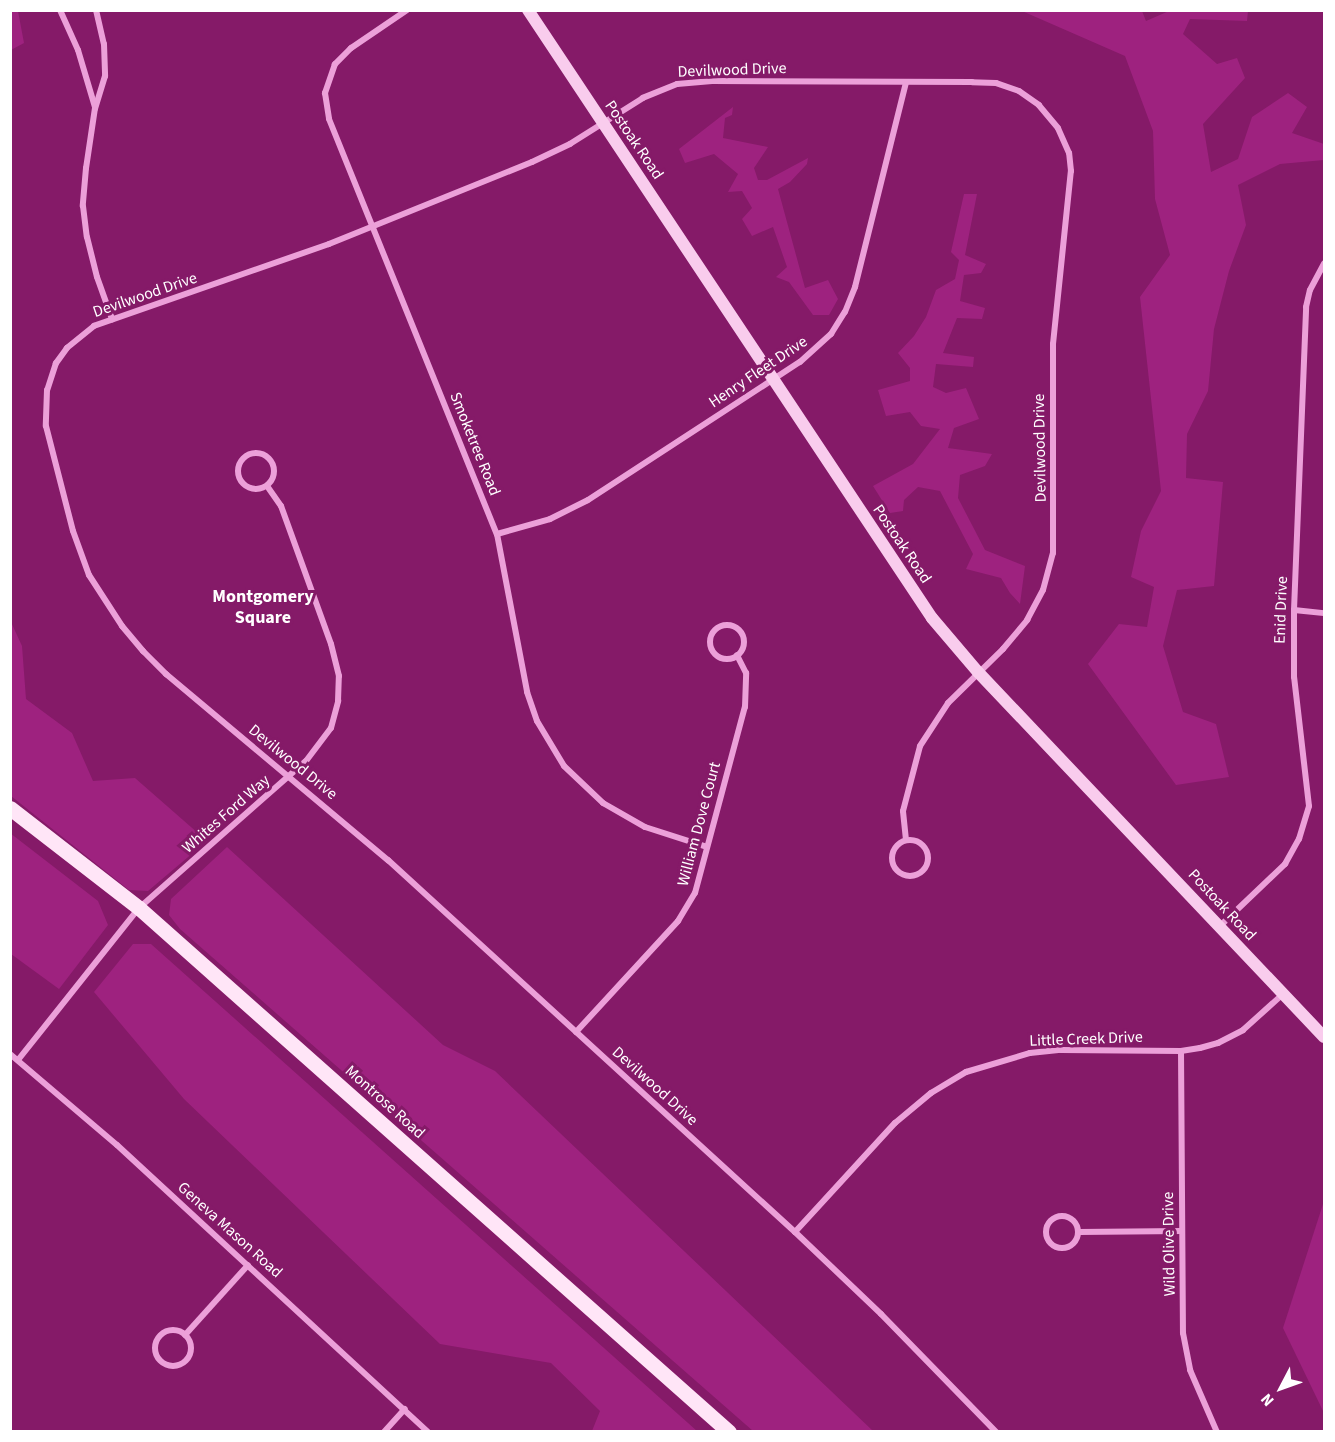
<!DOCTYPE html>
<style>
body{margin:0}
#map{position:relative;width:1335px;height:1442px;overflow:hidden;background:#851a68;font-family:"Source Sans 3",sans-serif}
div>[style]{position:absolute}
.green>*{inset:0;background:#9e227f}
.street>*{height:6px;margin:-3px;padding:0 3px;transform-origin:3px;border-radius:3px;background:#eca0d9}
.street>.ring{margin:-3px;padding:0;box-sizing:content-box;background:none;border:6px solid #eca0d9;border-radius:50%}
.secondary>*{height:12px;margin:-6px;padding:0 6px;transform-origin:6px;border-radius:6px;background:#f9cced}
.primary>*{height:15px;margin:-7.5px;padding:0 7.5px;transform-origin:7.5px;border-radius:7.5px;background:#ffe5f7}
span{translate:-50% -50%;white-space:nowrap;text-align:center;line-height:1.15;-webkit-text-stroke:6px #851a68;paint-order:stroke}
.street-label{font-size:16px;color:#fff}
.neighbourhood-label{font-size:18px;color:#fff;font-weight:700}
.frame{position:absolute;inset:0;border:12px solid #fff;pointer-events:none}
.north{position:absolute;left:1251px;top:1358px;width:60px;height:60px;-webkit-text-stroke:4px #851a68;paint-order:stroke;rotate:229deg;font-size:16px;font-weight:700;line-height:24px;text-align:center;color:#fff}
.north::after{content:'';display:block;margin:auto;width:21px;height:27px;background:#fff;clip-path:polygon(50% 0,100% 100%,50% 72%,0 100%)}
</style>
<div id="map">
<div class="green">
<div style="clip-path:polygon(11px 10px,18px 11px,24px 43px,11px 50px)"></div>
<div style="clip-path:polygon(1022px 11px,1142px 11px,1146px 21px,1169px 11px,1248px 11px,1247px 21px,1190px 19px,1183px 34px,1217px 64px,1237px 58px,1245px 78px,1203px 124px,1211px 172px,1238px 159px,1252px 117px,1288px 93px,1307px 107px,1292px 133px,1324px 144px,1324px 160px,1280px 164px,1238px 185px,1246px 225px,1229px 271px,1214px 329px,1208px 391px,1187px 434px,1186px 478px,1223px 482px,1214px 586px,1177px 590px,1163px 646px,1183px 712px,1216px 724px,1229px 777px,1176px 785px,1088px 664px,1119px 624px,1147px 627px,1154px 587px,1131px 577px,1141px 531px,1161px 491px,1140px 297px,1170px 255px,1155px 199px,1153px 131px,1125px 56px)"></div>
<div style="clip-path:polygon(733px 107px,732px 115px,725px 118px,723px 138px,768px 147px,754px 168px,758px 180px,767px 180px,808px 158px,807px 164px,790px 182px,778px 189px,805px 288px,828px 280px,838px 299px,829px 315px,813px 315px,789px 282px,776px 277px,787px 267px,773px 227px,752px 236px,742px 219px,752px 208px,742px 191px,728px 192px,738px 174px,714px 154px,685px 163px,679px 149px)"></div>
<div style="clip-path:polygon(964px 194px,977px 194px,965px 255px,986px 264px,981px 273px,964px 275px,960px 301px,985px 308px,982px 319px,957px 318px,943px 353px,974px 357px,973px 367px,936px 364px,933px 387px,946px 393px,966px 388px,979px 419px,954px 428px,948px 448px,992px 454px,985px 466px,960px 475px,958px 498px,985px 550px,1025px 566px,1020px 604px,1010px 593px,1001px 578px,966px 569px,973px 554px,940px 491px,918px 487px,904px 500px,903px 511px,890px 513px,873px 486px,913px 464px,940px 429px,921px 426px,910px 412px,886px 416px,878px 390px,910px 381px,910px 368px,898px 353px,914px 336px,926px 317px,936px 290px,955px 279px,959px 260px,951px 252px)"></div>
<div style="clip-path:polygon(11px 622px,22px 646px,26px 699px,72px 733px,93px 781px,135px 778px,207px 841px,148px 891px,129px 890px,11px 796px)"></div>
<div style="clip-path:polygon(10px 833px,98px 901px,108px 925px,59px 989px,11px 954px)"></div>
<div style="clip-path:polygon(227px 847px,443px 1045px,495px 1071px,873px 1431px,753px 1431px,180px 929px,169px 915px,171px 899px)"></div>
<div style="clip-path:polygon(133px 944px,151px 944px,697px 1431px,592px 1431px,600px 1411px,551px 1363px,440px 1344px,184px 1099px,94px 992px)"></div>
<div style="clip-path:polygon(1324px 1201px,1324px 1413px,1283px 1328px)"></div>
</div>
<div class="street">
<div style="left:60px;top:10px;width:44px;rotate:65.8deg"></div>
<div style="left:78px;top:50px;width:59px;rotate:73.4deg"></div>
<div style="left:96px;top:10px;width:35px;rotate:77deg"></div>
<div style="left:104px;top:44px;width:32px;rotate:88deg"></div>
<div style="left:105px;top:76px;width:34px;rotate:107deg"></div>
<div style="left:95px;top:108px;width:61px;rotate:98.5deg"></div>
<div style="left:86px;top:168px;width:38px;rotate:95deg"></div>
<div style="left:83px;top:206px;width:31px;rotate:83deg"></div>
<div style="left:87px;top:237px;width:41px;rotate:76deg"></div>
<div style="left:97px;top:277px;width:45px;rotate:70.3deg"></div>
<div style="left:407px;top:10px;width:68px;rotate:145.8deg"></div>
<div style="left:351px;top:48px;width:23px;rotate:135deg"></div>
<div style="left:335px;top:64px;width:31px;rotate:109deg"></div>
<div style="left:325px;top:93px;width:26px;rotate:81deg"></div>
<div style="left:329px;top:119px;width:448px;rotate:68deg"></div>
<div style="left:497px;top:534px;width:161px;rotate:79.2deg"></div>
<div style="left:527px;top:692px;width:31px;rotate:71deg"></div>
<div style="left:537px;top:721px;width:52px;rotate:59deg"></div>
<div style="left:564px;top:766px;width:54px;rotate:43.5deg"></div>
<div style="left:603px;top:803px;width:48px;rotate:29.7deg"></div>
<div style="left:645px;top:827px;width:65px;rotate:17.9deg"></div>
<div class="ring" style="left:238px;top:453px;width:30px;height:30px"></div>
<div style="left:497px;top:534px;width:55px;rotate:-15.8deg"></div>
<div style="left:550px;top:519px;width:42px;rotate:-26.6deg"></div>
<div style="left:588px;top:500px;width:253px;rotate:-33.1deg"></div>
<div style="left:800px;top:362px;width:42px;rotate:-42.1deg"></div>
<div style="left:831px;top:334px;width:26px;rotate:-58deg"></div>
<div style="left:845px;top:312px;width:27px;rotate:-68deg"></div>
<div style="left:855px;top:287px;width:210px;rotate:-76deg"></div>
<div style="left:1294px;top:610px;width:30px;rotate:6deg"></div>
<div class="ring" style="left:710px;top:625px;width:28px;height:28px"></div>
<div style="left:906px;top:840px;width:29px;rotate:-96deg"></div>
<div style="left:903px;top:811px;width:67px;rotate:-75.3deg"></div>
<div style="left:920px;top:746px;width:51px;rotate:-56.9deg"></div>
<div style="left:948px;top:703px;width:77px;rotate:-44.5deg"></div>
<div style="left:1003px;top:649px;width:38px;rotate:-50deg"></div>
<div style="left:1027px;top:620px;width:34px;rotate:-62deg"></div>
<div style="left:1043px;top:590px;width:38px;rotate:-75deg"></div>
<div style="left:1053px;top:553px;width:209px;rotate:-90deg"></div>
<div style="left:1053px;top:344px;width:174px;rotate:-84.1deg"></div>
<div style="left:1071px;top:171px;width:18px;rotate:-96deg"></div>
<div style="left:1069px;top:153px;width:27px;rotate:-114deg"></div>
<div style="left:1058px;top:128px;width:30px;rotate:-130deg"></div>
<div style="left:1039px;top:105px;width:24px;rotate:-145deg"></div>
<div style="left:1019px;top:91px;width:24px;rotate:-161deg"></div>
<div style="left:996px;top:83px;width:24px;rotate:-178deg"></div>
<div style="left:972px;top:82px;width:260px;rotate:-179.8deg"></div>
<div style="left:712px;top:81px;width:35px;rotate:175deg"></div>
<div style="left:677px;top:84px;width:37px;rotate:158deg"></div>
<div style="left:643px;top:98px;width:86px;rotate:147.8deg"></div>
<div style="left:570px;top:144px;width:42px;rotate:154.7deg"></div>
<div style="left:532px;top:162px;width:219px;rotate:158deg"></div>
<div style="left:329px;top:244px;width:249px;rotate:160.8deg"></div>
<div style="left:94px;top:326px;width:35px;rotate:141deg"></div>
<div style="left:67px;top:348px;width:19px;rotate:126deg"></div>
<div style="left:56px;top:363px;width:28px;rotate:108deg"></div>
<div style="left:47px;top:390px;width:36px;rotate:92deg"></div>
<div style="left:46px;top:426px;width:108px;rotate:75.6deg"></div>
<div style="left:73px;top:531px;width:47px;rotate:70deg"></div>
<div style="left:89px;top:575px;width:61px;rotate:57.1deg"></div>
<div style="left:122px;top:626px;width:33px;rotate:50deg"></div>
<div style="left:143px;top:651px;width:33px;rotate:45deg"></div>
<div style="left:166px;top:674px;width:290px;rotate:40deg"></div>
<div style="left:388px;top:860px;width:551px;rotate:42.43deg"></div>
<div style="left:795px;top:1232px;width:119px;rotate:43.6deg"></div>
<div style="left:881px;top:1314px;width:165px;rotate:45.7deg"></div>
<div class="ring" style="left:892px;top:840px;width:30px;height:30px"></div>
<div style="left:1220px;top:926px;width:90px;rotate:-43.6deg"></div>
<div style="left:1285px;top:864px;width:29px;rotate:-61deg"></div>
<div style="left:1299px;top:839px;width:34px;rotate:-73deg"></div>
<div style="left:1309px;top:806px;width:130px;rotate:-96.6deg"></div>
<div style="left:1294px;top:677px;width:67px;rotate:-90deg"></div>
<div style="left:1294px;top:610px;width:303px;rotate:-87.7deg"></div>
<div style="left:1306px;top:307px;width:17px;rotate:-77deg"></div>
<div style="left:1310px;top:290px;width:30px;rotate:-62deg"></div>
<div style="left:576px;top:1032px;width:151px;rotate:-47.4deg"></div>
<div style="left:678px;top:921px;width:33px;rotate:-59deg"></div>
<div style="left:695px;top:893px;width:193px;rotate:-75deg"></div>
<div style="left:745px;top:707px;width:34px;rotate:-88deg"></div>
<div style="left:746px;top:673px;width:20px;rotate:-117deg"></div>
<div style="left:1181px;top:1051px;width:282px;rotate:89.6deg"></div>
<div style="left:1183px;top:1333px;width:38px;rotate:79deg"></div>
<div style="left:1190px;top:1370px;width:68px;rotate:66.5deg"></div>
<div style="left:10px;top:1054px;width:140px;rotate:40.4deg"></div>
<div style="left:117px;top:1145px;width:423px;rotate:42.7deg"></div>
<div style="left:18px;top:1060px;width:194px;rotate:-51.5deg"></div>
<div style="left:139px;top:908px;width:222px;rotate:-41.4deg"></div>
<div style="left:306px;top:761px;width:41px;rotate:-52.9deg"></div>
<div style="left:331px;top:728px;width:28px;rotate:-75deg"></div>
<div style="left:338px;top:701px;width:25px;rotate:-88deg"></div>
<div style="left:339px;top:676px;width:33px;rotate:-104deg"></div>
<div style="left:331px;top:644px;width:147px;rotate:-109.9deg"></div>
<div style="left:281px;top:506px;width:24px;rotate:-125deg"></div>
<div class="ring" style="left:1046px;top:1216px;width:26px;height:26px"></div>
<div style="left:795px;top:1232px;width:148px;rotate:-47.5deg"></div>
<div style="left:895px;top:1123px;width:47px;rotate:-39.8deg"></div>
<div style="left:931px;top:1093px;width:41px;rotate:-31deg"></div>
<div style="left:966px;top:1072px;width:67px;rotate:-16.5deg"></div>
<div style="left:1030px;top:1053px;width:31px;rotate:-6deg"></div>
<div style="left:1061px;top:1050px;width:120px;rotate:0.5deg"></div>
<div style="left:1181px;top:1051px;width:19px;rotate:-9deg"></div>
<div style="left:1200px;top:1048px;width:19px;rotate:-16deg"></div>
<div style="left:1218px;top:1043px;width:28px;rotate:-27deg"></div>
<div style="left:1243px;top:1030px;width:54px;rotate:-42deg"></div>
<div style="left:1079px;top:1232px;width:103px;rotate:-0.6deg"></div>
<div class="ring" style="left:155px;top:1330px;width:30px;height:30px"></div>
<div style="left:185px;top:1335px;width:94px;rotate:-48deg"></div>
<div style="left:384px;top:1432px;width:31px;rotate:-48deg"></div>
</div>
<div class="secondary">
<div style="left:528px;top:10px;width:730px;rotate:56.4deg"></div>
<div style="left:932px;top:618px;width:71px;rotate:49.6deg"></div>
<div style="left:978px;top:672px;width:503px;rotate:46.53deg"></div>
</div>
<div class="primary">
<div style="left:10px;top:808px;width:163px;rotate:37.8deg"></div>
<div style="left:139px;top:908px;width:789px;rotate:41.61deg"></div>
</div>
<div class="street-label">
<span style="left:732px;top:70px;rotate:-2deg">Devilwood Drive</span>
<span style="left:634px;top:140px;rotate:56deg">Postoak Road</span>
<span style="left:145px;top:295px;rotate:-19deg">Devilwood Drive</span>
<span style="left:758px;top:372px;rotate:-34deg">Henry Fleet Drive</span>
<span style="left:475px;top:444px;rotate:68deg">Smoketree Road</span>
<span style="left:1040px;top:448px;rotate:-91deg">Devilwood Drive</span>
<span style="left:902px;top:544px;rotate:56deg">Postoak Road</span>
<span style="left:1281px;top:610px;rotate:-88deg">Enid Drive</span>
<span style="left:293px;top:762px;rotate:39deg">Devilwood Drive</span>
<span style="left:226px;top:814px;rotate:-41deg">Whites Ford Way</span>
<span style="left:699px;top:824px;rotate:-75deg">William Dove Court</span>
<span style="left:1222px;top:905px;rotate:47deg">Postoak Road</span>
<span style="left:1086px;top:1039px;rotate:-2deg">Little Creek Drive</span>
<span style="left:655px;top:1086px;rotate:42deg">Devilwood Drive</span>
<span style="left:385px;top:1102px;rotate:42deg">Montrose Road</span>
<span style="left:230px;top:1230px;rotate:42deg">Geneva Mason Road</span>
<span style="left:1169px;top:1244px;rotate:-91deg">Wild Olive Drive</span>
</div>
<div class="neighbourhood-label">
<span style="left:263px;top:608px">Montgomery<br>Square</span>
</div>
<div class="frame"></div>
<div class="north">N</div>
</div>
